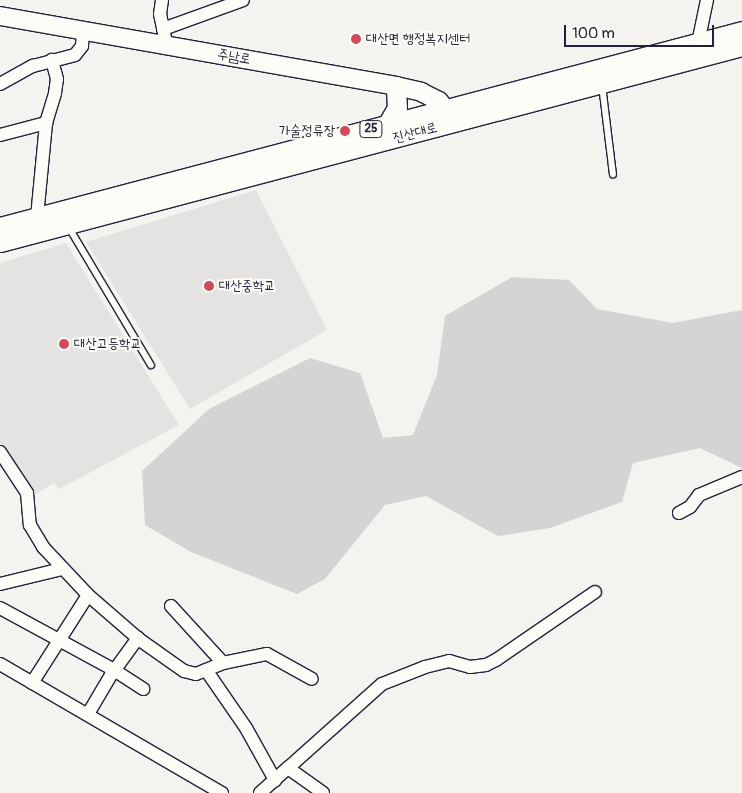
<!DOCTYPE html>
<meta charset="utf-8">
<style>
body{margin:0}
#map{position:relative;width:742px;height:793px;overflow:hidden;background:#f4f3ef;font-family:Pangolin,"Poor Story",sans-serif}
div>[style]{position:absolute}
.built>*{inset:0;background:#e4e3e2}
.green>*{inset:0;background:#d5d4d5}
.roads{filter:drop-shadow(1px 0 #22223b) drop-shadow(-1px 0 #22223b) drop-shadow(0 1px #22223b) drop-shadow(0 -1px #22223b)}
.lane>*{height:6px;margin:-3px;padding:0 3px;transform-origin:3px;border-radius:3px;background:#fdfcf7}
.street>*{height:12px;margin:-6px;padding:0 6px;transform-origin:6px;border-radius:6px;background:#fdfcf7}
.secondary>*{height:18px;margin:-9px;padding:0 9px;transform-origin:9px;border-radius:9px;background:#fdfcf7}
.primary>*{height:19px;margin:-9.5px;padding:0 9.5px;transform-origin:9.5px;border-radius:9.5px;background:#fdfcf7}
.dots>*{width:14px;height:14px;translate:-50% -50%;box-sizing:border-box;border:2px solid #fdfcf7;border-radius:50%}
span{translate:-50% -50%;white-space:nowrap;text-align:center;line-height:1.15;-webkit-text-stroke:4px #fdfcf7;paint-order:stroke}
.shield-label span{padding:1px 4px;background:#fdfcf7;border:1px solid;border-radius:4px;-webkit-text-stroke-width:0}
.shield-label{font-size:12px;color:#22223b;font-weight:700}
.poi-label{font-size:14px;color:#22223b}
.left{translate:0 -50%;text-align:left}
.right{translate:-100% -50%;text-align:right}
.street-label{font-size:14px;color:#22223b}
.scale{position:absolute;left:564px;top:25px;width:150px;height:22px;box-sizing:border-box;border:2px solid #22223b;border-top:0;padding-left:6px;font-size:15px;line-height:18px;white-space:nowrap;color:#22223b;-webkit-text-stroke:4px #fdfcf7;paint-order:stroke}
</style>
<div id="map">
<div class="built">
<div style="clip-path:polygon(256px 190px,327px 330px,190px 409px,86px 242px)"></div>
<div style="clip-path:polygon(66px 243px,179px 425px,59px 489px,54px 483px,34px 495px,0 446px,0 263px)"></div>
</div>
<div class="green">
<div style="clip-path:polygon(512px 277px,569px 280px,597px 309px,673px 323px,742px 310px,742px 468px,700px 448px,633px 463px,622px 502px,550px 528px,498px 536px,426px 496px,385px 505px,325px 579px,297px 594px,191px 552px,145px 525px,142px 471px,209px 409px,310px 358px,360px 373px,383px 438px,413px 435px,437px 375px,445px 316px)"></div>
</div>
<div class="roads">
<div class="lane">
<div style="left:602px;top:85px;width:90px;rotate:83deg"></div>
<div style="left:68px;top:226px;width:162px;rotate:59.2deg"></div>
</div>
<div class="street">
<div style="left:162px;top:0;width:14px;rotate:98deg"></div>
<div style="left:160px;top:14px;width:24px;rotate:78deg"></div>
<div style="left:163px;top:29px;width:85px;rotate:-19.9deg"></div>
<div style="left:698px;top:43px;width:44px;rotate:-78.2deg"></div>
<div style="left:0;top:84px;width:38px;rotate:-29deg"></div>
<div style="left:33px;top:66px;width:43px;rotate:-14.7deg"></div>
<div style="left:75px;top:55px;width:11px;rotate:-52deg"></div>
<div style="left:82px;top:46px;width:15px;rotate:-86deg"></div>
<div style="left:0;top:135px;width:48px;rotate:-14.6deg"></div>
<div style="left:46px;top:123px;width:31px;rotate:-73deg"></div>
<div style="left:55px;top:93px;width:14px;rotate:-82deg"></div>
<div style="left:57px;top:79px;width:20px;rotate:-105deg"></div>
<div style="left:37px;top:217px;width:94px;rotate:-84.5deg"></div>
<div style="left:0;top:452px;width:49px;rotate:56.6deg"></div>
<div style="left:27px;top:493px;width:32px;rotate:85deg"></div>
<div style="left:30px;top:525px;width:26px;rotate:59deg"></div>
<div style="left:43px;top:547px;width:66px;rotate:46.8deg"></div>
<div style="left:88px;top:595px;width:69px;rotate:40.9deg"></div>
<div style="left:140px;top:640px;width:54px;rotate:35.2deg"></div>
<div style="left:184px;top:671px;width:12px;rotate:14deg"></div>
<div style="left:196px;top:674px;width:29px;rotate:-22deg"></div>
<div style="left:223px;top:663px;width:45px;rotate:-11.6deg"></div>
<div style="left:267px;top:654px;width:51px;rotate:29.1deg"></div>
<div style="left:679px;top:513px;width:13px;rotate:-29deg"></div>
<div style="left:690px;top:507px;width:15px;rotate:-53deg"></div>
<div style="left:699px;top:495px;width:47px;rotate:-22.7deg"></div>
<div style="left:0;top:584px;width:64px;rotate:-13.6deg"></div>
<div style="left:171px;top:606px;width:77px;rotate:47.6deg"></div>
<div style="left:0;top:608px;width:130px;rotate:28.5deg"></div>
<div style="left:114px;top:670px;width:35px;rotate:33deg"></div>
<div style="left:0;top:664px;width:257px;rotate:30.2deg"></div>
<div style="left:206px;top:670px;width:70px;rotate:55.4deg"></div>
<div style="left:246px;top:728px;width:60px;rotate:60.9deg"></div>
<div style="left:32px;top:683px;width:104px;rotate:-57.5deg"></div>
<div style="left:88px;top:714px;width:45px;rotate:-59.5deg"></div>
<div style="left:111px;top:675px;width:46px;rotate:-53.9deg"></div>
<div style="left:288px;top:768px;width:126px;rotate:-41.8deg"></div>
<div style="left:382px;top:684px;width:46px;rotate:-21.6deg"></div>
<div style="left:425px;top:667px;width:25px;rotate:-14deg"></div>
<div style="left:449px;top:661px;width:22px;rotate:16deg"></div>
<div style="left:470px;top:667px;width:16px;rotate:-7deg"></div>
<div style="left:486px;top:665px;width:11px;rotate:-27deg"></div>
<div style="left:496px;top:660px;width:120px;rotate:-34.5deg"></div>
<div style="left:260px;top:793px;width:38px;rotate:-42deg"></div>
<div style="left:288px;top:768px;width:43px;rotate:35.5deg"></div>
</div>
<div class="secondary">
<div style="left:0;top:16px;width:402px;rotate:10deg"></div>
<div style="left:396px;top:86px;width:26px;rotate:13deg"></div>
<div style="left:421px;top:92px;width:20px;rotate:27deg"></div>
<div style="left:439px;top:101px;width:11px;rotate:52deg"></div>
<div style="left:446px;top:110px;width:12px;rotate:76deg"></div>
</div>
<div class="primary">
<div style="left:387px;top:125px;width:20px;rotate:-60deg"></div>
<div style="left:397px;top:108px;width:22px;rotate:-93deg"></div>
<div style="left:0;top:227px;width:767px;rotate:-14.8deg"></div>
<div style="left:0;top:242px;width:767px;rotate:-14.8deg"></div>
</div>
</div>
<div class="dots">
<div style="left:356px;top:39px;background:#d1495b"></div>
<div style="left:345px;top:131px;background:#d1495b"></div>
<div style="left:209px;top:286px;background:#d1495b"></div>
<div style="left:64px;top:344px;background:#d1495b"></div>
</div>
<div class="shield-label">
<span style="left:371px;top:129px">25</span>
</div>
<div class="poi-label">
<span class="left" style="left:366px;top:39px">대산면 행정복지센터</span>
<span class="right" style="left:335px;top:131px">가술정류장</span>
<span class="left" style="left:219px;top:286px">대산중학교</span>
<span class="left" style="left:74px;top:344px">대산고등학교</span>
</div>
<div class="street-label">
<span style="left:234px;top:57px;rotate:10deg">주남로</span>
<span style="left:415px;top:133px;rotate:-14deg">진산대로</span>
</div>
<div class="scale">100 m</div>
</div>
